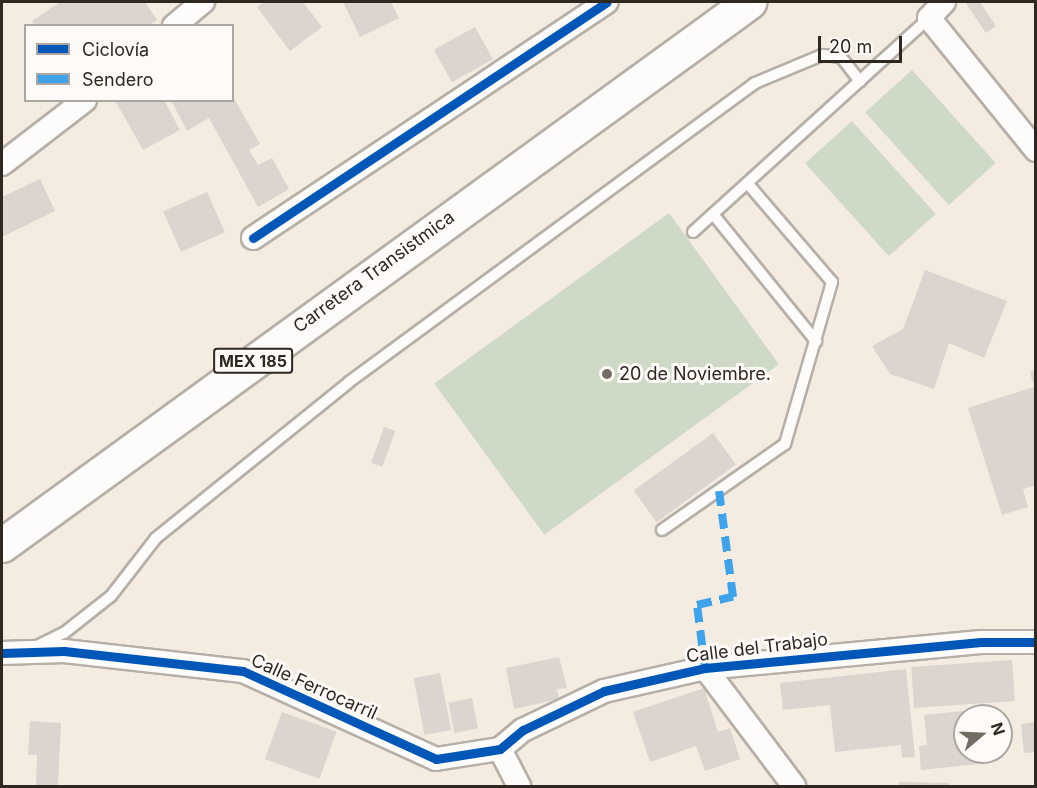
<!DOCTYPE html>
<meta charset="utf-8">
<style>
body{margin:0}
#map{position:relative;width:1037px;height:788px;overflow:hidden;background:#f4ebe1;font-family:Inter,sans-serif}
div>[style]{position:absolute}
.green>*{inset:0;background:#ced9c6;transform-origin:0 0}
.building>*{inset:0;background:#dcd4ce;transform-origin:0 0}
.roads{filter:drop-shadow(2px 0 #b6afa7) drop-shadow(-2px 0 #b6afa7) drop-shadow(0 2px #b6afa7) drop-shadow(0 -2px #b6afa7)}
.lane>*{height:10px;margin:-5px;padding:0 5px;transform-origin:5px;border-radius:5px;background:#fdfcfa}
.street>*{height:22px;margin:-11px;padding:0 11px;transform-origin:11px;border-radius:11px;background:#fdfcfa}
.primary>*{height:33px;margin:-16.5px;padding:0 16.5px;transform-origin:16.5px;border-radius:16.5px;background:#fdfcfa}
.quiet>*{height:8px;margin-top:-4px;transform-origin:0;background:repeating-linear-gradient(90deg,#3ea3ea 0 15px,transparent 0 23px)}
.cycleway>*{height:9px;margin:-4.5px;padding:0 4.5px;transform-origin:4.5px;border-radius:4.5px;background:#0057b8}
.dots>*{width:16px;height:16px;translate:-50% -50%;box-sizing:border-box;border:3px solid #fefaf7;border-radius:50%}
span{translate:-50% -50%;white-space:nowrap;text-align:center;line-height:1.15;-webkit-text-stroke:6px #fefaf7;paint-order:stroke}
.shield-label span{padding:2px 4px;background:#fefaf7;border:2px solid;border-radius:4px;-webkit-text-stroke-width:0}
.shield-label{font-size:16px;color:#2e2821;font-weight:700}
.street-label{font-size:18px;color:#2e2821}
.poi-label{font-size:18px;color:#2e2821}
.left{translate:0 -50%;text-align:left}
.frame{position:absolute;inset:0;border:3px solid #2e2821;pointer-events:none}
.legend{position:absolute;left:24px;top:24px;width:210px;height:78px;box-sizing:border-box;background:#fefaf7;border:2px solid #aba6a1;margin:0;padding:8px 10px;list-style:none;font-size:18px;color:#2e2821}
.legend li{display:flex;align-items:center;gap:12px;height:30px}
.legend b{width:30px;border:2px solid #aba6a1}
.north{position:absolute;left:953px;top:704px;width:60px;height:60px;box-sizing:border-box;background:#fefaf7;border:2px solid #aba6a1;border-radius:50%;rotate:71deg;font-size:16px;font-weight:700;line-height:24px;text-align:center;color:#2e2821}
.north::after{content:'';display:block;margin:auto;width:21px;height:27px;background:#736c64;clip-path:polygon(50% 0,100% 100%,50% 72%,0 100%)}
.scale{position:absolute;left:818px;top:36px;width:84px;height:27px;box-sizing:border-box;border:3px solid #2e2821;border-top:0;padding-left:8px;font-size:18px;line-height:21px;white-space:nowrap;color:#2e2821;-webkit-text-stroke:4px #fefaf7;paint-order:stroke}
</style>
<div id="map">
<div class="green">
<div style="left:912px;top:70px;width:125px;height:63px;rotate:48deg"></div>
<div style="left:852px;top:121px;width:125px;height:63px;rotate:48deg"></div>
<div style="left:669px;top:213px;width:187px;height:290px;rotate:54deg"></div>
</div>
<div class="building">
<div style="clip-path:polygon(60px 2px,145px 2px,157px 20px,148px 26px,35px 26px,32px 21px)"></div>
<div style="clip-path:polygon(264px 2px,303px 2px,322px 27px,290px 51px,257px 7px)"></div>
<div style="clip-path:polygon(343px 2px,391px 2px,399px 18px,360px 37px)"></div>
<div style="clip-path:polygon(965px 2px,980px 2px,996px 26px,986px 33px)"></div>
<div style="left:475px;top:27px;width:37px;height:47px;rotate:61deg"></div>
<div style="clip-path:polygon(232px 95px,260px 144px,249px 150px,258px 165px,272px 158px,289px 189px,258px 207px,209px 118px,187px 131px,171px 100px,232px 100px)"></div>
<div style="clip-path:polygon(119px 100px,164px 100px,180px 130px,143px 150px,116px 102px)"></div>
<div style="clip-path:polygon(40px 179px,55px 211px,2px 237px,2px 197px)"></div>
<div style="left:207px;top:192px;width:44px;height:48px;rotate:66deg"></div>
<div style="clip-path:polygon(925px 270px,1007px 301px,984px 358px,949px 343px,934px 389px,890px 374px,872px 346px,903px 329px)"></div>
<div style="clip-path:polygon(1036px 370px,1036px 485px,1023px 489px,1028px 507px,1002px 515px,968px 408px,1034px 387px,1030px 372px)"></div>
<div style="left:384px;top:427px;width:12px;height:38px;rotate:20deg"></div>
<div style="left:713px;top:433px;width:39px;height:98px;rotate:54deg"></div>
<div style="clip-path:polygon(559px 657px,567px 688px,557px 689px,559px 699px,514px 709px,506px 668px)"></div>
<div style="left:1012px;top:660px;width:41px;height:101px;rotate:86deg"></div>
<div style="clip-path:polygon(906px 669px,915px 757px,902px 758px,901px 745px,835px 752px,830px 705px,783px 710px,780px 683px)"></div>
<div style="left:440px;top:673px;width:58px;height:27px;rotate:79deg"></div>
<div style="clip-path:polygon(704px 688px,718px 732px,730px 728px,740px 759px,705px 771px,696px 746px,650px 762px,633px 712px)"></div>
<div style="left:472px;top:698px;width:31px;height:24px;rotate:79deg"></div>
<div style="clip-path:polygon(981px 709px,982px 716px,965px 716px,965px 752px,986px 752px,987px 763px,921px 770px,919px 746px,927px 745px,924px 715px)"></div>
<div style="left:282px;top:712px;width:58px;height:50px;rotate:20deg"></div>
<div style="clip-path:polygon(30px 721px,61px 723px,58px 786px,36px 786px,37px 755px,28px 755px)"></div>
<div style="clip-path:polygon(1036px 722px,1036px 752px,1024px 753px,1021px 724px)"></div>
<div style="clip-path:polygon(899px 782px,949px 783px,949px 786px,899px 786px)"></div>
</div>
<div class="roads">
<div class="lane">
<div style="left:713px;top:214px;width:164px;rotate:51deg"></div>
<div style="left:693px;top:232px;width:319px;rotate:-42.2deg"></div>
<div style="left:662px;top:530px;width:150px;rotate:-35deg"></div>
<div style="left:785px;top:444px;width:169px;rotate:-73.8deg"></div>
<div style="left:832px;top:282px;width:130px;rotate:-130.6deg"></div>
<div style="left:37px;top:646px;width:30px;rotate:-26deg"></div>
<div style="left:64px;top:633px;width:60px;rotate:-38.2deg"></div>
<div style="left:111px;top:596px;width:73px;rotate:-52.2deg"></div>
<div style="left:156px;top:538px;width:248px;rotate:-38.9deg"></div>
<div style="left:349px;top:382px;width:504px;rotate:-36.37deg"></div>
<div style="left:755px;top:83px;width:73px;rotate:-22.7deg"></div>
<div style="left:822px;top:55px;width:19px;rotate:6deg"></div>
<div style="left:841px;top:57px;width:31px;rotate:52deg"></div>
</div>
<div class="street">
<div style="left:944px;top:2px;width:22px;rotate:133deg"></div>
<div style="left:929px;top:18px;width:170px;rotate:51deg"></div>
<div style="left:174px;top:26px;width:38px;rotate:-40deg"></div>
<div style="left:2px;top:164px;width:105px;rotate:-37.6deg"></div>
<div style="left:253px;top:238px;width:425px;rotate:-33.7deg"></div>
<div style="left:2px;top:653px;width:62px;rotate:-1.8deg"></div>
<div style="left:64px;top:651px;width:180px;rotate:6.4deg"></div>
<div style="left:243px;top:671px;width:212px;rotate:24.5deg"></div>
<div style="left:436px;top:759px;width:65px;rotate:-8.9deg"></div>
<div style="left:500px;top:749px;width:30px;rotate:-40deg"></div>
<div style="left:523px;top:730px;width:90px;rotate:-25.7deg"></div>
<div style="left:604px;top:691px;width:104px;rotate:-12.8deg"></div>
<div style="left:705px;top:668px;width:277px;rotate:-5.4deg"></div>
<div style="left:981px;top:642px;width:55px"></div>
<div style="left:705px;top:668px;width:148px;rotate:53deg"></div>
<div style="left:500px;top:749px;width:42px;rotate:62.8deg"></div>
</div>
<div class="primary">
<div style="left:2px;top:545px;width:924px;rotate:-36.01deg"></div>
</div>
</div>
<div class="quiet">
<div style="left:705px;top:668px;width:64px;rotate:-97.2deg"></div>
<div style="left:697px;top:605px;width:37px;rotate:-13deg"></div>
<div style="left:733px;top:597px;width:107px;rotate:-97.5deg"></div>
</div>
<div class="cycleway">
<div style="left:253px;top:238px;width:425px;rotate:-33.7deg"></div>
<div style="left:2px;top:653px;width:62px;rotate:-1.8deg"></div>
<div style="left:64px;top:651px;width:180px;rotate:6.4deg"></div>
<div style="left:243px;top:671px;width:212px;rotate:24.5deg"></div>
<div style="left:436px;top:759px;width:65px;rotate:-8.9deg"></div>
<div style="left:500px;top:749px;width:30px;rotate:-40deg"></div>
<div style="left:523px;top:730px;width:90px;rotate:-25.7deg"></div>
<div style="left:604px;top:691px;width:104px;rotate:-12.8deg"></div>
<div style="left:705px;top:668px;width:277px;rotate:-5.4deg"></div>
<div style="left:981px;top:642px;width:55px"></div>
</div>
<div class="dots">
<div style="left:607px;top:374px;background:#736c64"></div>
</div>
<div class="shield-label">
<span style="left:253px;top:361px">MEX 185</span>
</div>
<div class="street-label">
<span style="left:374px;top:272px;rotate:-36deg">Carretera Transistmica</span>
<span style="left:757px;top:648px;rotate:-7deg">Calle del Trabajo</span>
<span style="left:314px;top:687px;rotate:24deg">Calle Ferrocarril</span>
</div>
<div class="poi-label">
<span class="left" style="left:619px;top:374px">20 de Noviembre.</span>
</div>
<div class="frame"></div>
<ul class="legend">
<li><b style="height:8px;background:#0057b8"></b>Ciclovía</li>
<li><b style="height:8px;background:#3ea3ea"></b>Sendero</li>
</ul>
<div class="north">N</div>
<div class="scale">20 m</div>
</div>
